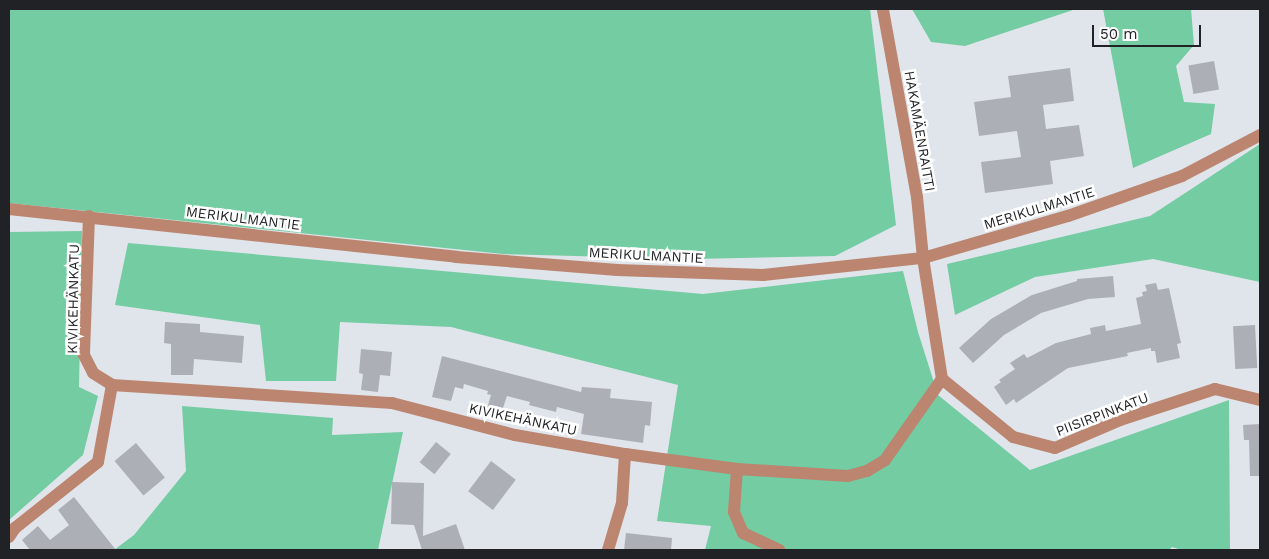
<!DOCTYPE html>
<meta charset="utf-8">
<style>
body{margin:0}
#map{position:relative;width:1269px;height:559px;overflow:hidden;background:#e0e4eb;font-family:"Work Sans",sans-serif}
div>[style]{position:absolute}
.forest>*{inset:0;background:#74cca3}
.building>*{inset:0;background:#acb0b6;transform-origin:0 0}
.minor>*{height:12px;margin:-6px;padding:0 6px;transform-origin:6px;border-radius:6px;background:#bb856f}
span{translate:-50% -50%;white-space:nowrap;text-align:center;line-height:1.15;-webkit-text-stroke:5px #fff;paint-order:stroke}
.street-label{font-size:14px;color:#212225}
.frame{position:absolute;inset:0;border:10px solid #212225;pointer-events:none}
.scale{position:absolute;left:1092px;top:25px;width:109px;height:22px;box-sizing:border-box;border:2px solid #212225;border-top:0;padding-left:6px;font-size:15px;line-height:18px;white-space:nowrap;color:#212225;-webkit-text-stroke:4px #fff;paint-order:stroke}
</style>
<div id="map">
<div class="forest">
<div style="clip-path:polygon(9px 9px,870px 9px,896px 225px,835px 256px,692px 259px,503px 254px,9px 203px)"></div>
<div style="clip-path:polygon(912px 9px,1076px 9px,965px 46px,931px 42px)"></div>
<div style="clip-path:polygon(1103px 9px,1191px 9px,1194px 45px,1176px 66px,1184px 102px,1215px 104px,1211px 134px,1133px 168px)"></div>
<div style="clip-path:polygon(1260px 144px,1260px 282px,1153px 259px,1035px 277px,955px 315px,947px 264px,1150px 216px)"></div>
<div style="clip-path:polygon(82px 231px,79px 387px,98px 396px,83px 455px,9px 520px,9px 232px)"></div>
<div style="clip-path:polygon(128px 243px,703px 294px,903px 271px,918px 332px,938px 395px,1030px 470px,1229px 400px,1230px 550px,1182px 550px,1172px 547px,1169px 550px,705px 550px,711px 526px,657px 521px,678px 385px,451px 327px,340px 322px,336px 381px,266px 381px,260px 325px,115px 305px)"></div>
<div style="clip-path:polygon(182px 406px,333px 418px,332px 435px,403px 432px,378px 550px,114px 550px,134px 535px,186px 471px)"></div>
</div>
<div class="building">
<div style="left:1214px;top:61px;width:29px;height:26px;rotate:80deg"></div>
<div style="clip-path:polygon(1070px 68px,1074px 101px,1043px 105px,1046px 129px,1079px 125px,1084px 156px,1050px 161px,1053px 184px,985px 193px,981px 162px,1021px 157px,1017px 131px,979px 136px,974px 102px,1011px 97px,1008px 76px)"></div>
<div style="clip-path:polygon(1113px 276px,1115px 297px,1088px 299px,1041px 313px,1004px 335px,973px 363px,959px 348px,991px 319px,1032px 295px,1077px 281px,1077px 279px)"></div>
<div style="clip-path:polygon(1156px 283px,1158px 290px,1169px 288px,1181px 343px,1177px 344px,1180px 358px,1157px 363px,1155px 351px,1151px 351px,1151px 348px,1127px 353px,1128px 356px,1068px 368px,1016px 403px,1014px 399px,1006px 405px,994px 387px,1001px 382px,999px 380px,1015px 369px,1010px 363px,1024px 354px,1027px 358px,1056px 343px,1091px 334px,1090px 328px,1105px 325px,1106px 331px,1141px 324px,1136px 298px,1143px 296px,1142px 292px,1147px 291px,1145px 285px)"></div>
<div style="clip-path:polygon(165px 322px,200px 324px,200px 332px,244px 336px,242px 363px,194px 359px,193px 375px,171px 375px,171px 344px,164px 343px)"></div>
<div style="left:1255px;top:325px;width:43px;height:22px;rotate:87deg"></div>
<div style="clip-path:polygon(361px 349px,392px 352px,390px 376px,380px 375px,378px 392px,361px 390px,363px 374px,359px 373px)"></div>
<div style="clip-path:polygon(442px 356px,581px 392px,582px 387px,611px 389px,610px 398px,652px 402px,650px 426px,645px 425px,643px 443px,581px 434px,584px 414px,557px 407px,556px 412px,529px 405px,530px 402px,507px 396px,499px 420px,485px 415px,491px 395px,487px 394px,488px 391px,464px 384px,463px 389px,455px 387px,451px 401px,432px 397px)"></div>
<div style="clip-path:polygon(1260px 424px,1260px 476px,1250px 476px,1249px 440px,1244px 440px,1243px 425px)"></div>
<div style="left:436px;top:442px;width:19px;height:26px;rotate:39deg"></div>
<div style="left:136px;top:443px;width:45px;height:28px;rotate:50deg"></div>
<div style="left:491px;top:461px;width:31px;height:38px;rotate:37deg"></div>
<div style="clip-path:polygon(392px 482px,424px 483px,423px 536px,456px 524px,465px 550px,422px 550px,414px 525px,391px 524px)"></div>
<div style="clip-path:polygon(74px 497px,116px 550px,30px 550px,22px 540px,38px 526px,50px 540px,69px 525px,58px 510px)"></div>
<div style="clip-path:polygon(626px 533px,672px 538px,671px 550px,624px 550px)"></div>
</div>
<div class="minor">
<div style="left:9px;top:209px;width:450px;rotate:6.1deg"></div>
<div style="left:456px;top:257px;width:162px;rotate:4.6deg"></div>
<div style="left:617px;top:270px;width:146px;rotate:2deg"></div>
<div style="left:763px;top:275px;width:161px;rotate:-6.1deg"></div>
<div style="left:923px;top:258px;width:151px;rotate:-16.2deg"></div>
<div style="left:1068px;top:216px;width:121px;rotate:-19.3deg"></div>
<div style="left:1182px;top:176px;width:88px;rotate:-27.7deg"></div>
<div style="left:89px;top:216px;width:139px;rotate:92.1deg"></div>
<div style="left:84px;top:355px;width:20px;rotate:63deg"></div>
<div style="left:93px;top:373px;width:22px;rotate:32deg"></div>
<div style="left:112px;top:385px;width:281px;rotate:3.7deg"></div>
<div style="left:392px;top:403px;width:127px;rotate:14.6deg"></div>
<div style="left:515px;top:435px;width:112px;rotate:9.8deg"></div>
<div style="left:625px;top:454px;width:113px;rotate:7.6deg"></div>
<div style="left:737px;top:469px;width:111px;rotate:3.6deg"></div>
<div style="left:848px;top:476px;width:20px;rotate:-15deg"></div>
<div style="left:867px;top:471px;width:21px;rotate:-31deg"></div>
<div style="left:885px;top:460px;width:99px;rotate:-54.9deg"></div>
<div style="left:942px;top:379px;width:122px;rotate:-98.9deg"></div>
<div style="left:923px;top:258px;width:61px;rotate:-95.6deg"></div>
<div style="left:917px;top:197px;width:191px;rotate:-100.3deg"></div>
<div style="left:942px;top:379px;width:92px;rotate:39.2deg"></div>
<div style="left:1013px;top:437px;width:43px;rotate:14.7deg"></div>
<div style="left:1055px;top:448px;width:71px;rotate:-23.3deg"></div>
<div style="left:1120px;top:420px;width:100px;rotate:-18.1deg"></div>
<div style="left:1215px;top:389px;width:46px;rotate:13.7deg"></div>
<div style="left:737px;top:469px;width:43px;rotate:94deg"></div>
<div style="left:734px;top:512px;width:23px;rotate:67deg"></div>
<div style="left:743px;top:533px;width:40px;rotate:25deg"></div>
<div style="left:9px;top:537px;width:11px;rotate:-56deg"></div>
<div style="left:15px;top:528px;width:106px;rotate:-38.5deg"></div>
<div style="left:98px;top:462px;width:78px;rotate:-79.7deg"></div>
<div style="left:608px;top:550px;width:49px;rotate:-73.4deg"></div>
<div style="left:622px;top:503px;width:49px;rotate:-86.5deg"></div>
</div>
<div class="street-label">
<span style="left:920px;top:131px;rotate:80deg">HAKAMÄENRAITTI</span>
<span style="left:1039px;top:208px;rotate:-17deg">MERIKULMANTIE</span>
<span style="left:243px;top:218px;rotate:7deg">MERIKULMANTIE</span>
<span style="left:646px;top:255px;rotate:3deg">MERIKULMANTIE</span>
<span style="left:73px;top:299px;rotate:-89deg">KIVIKEHÄNKATU</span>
<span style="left:1102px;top:414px;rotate:-21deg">PIISIRPINKATU</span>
<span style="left:523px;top:419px;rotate:12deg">KIVIKEHÄNKATU</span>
</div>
<div class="frame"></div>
<div class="scale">50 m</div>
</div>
